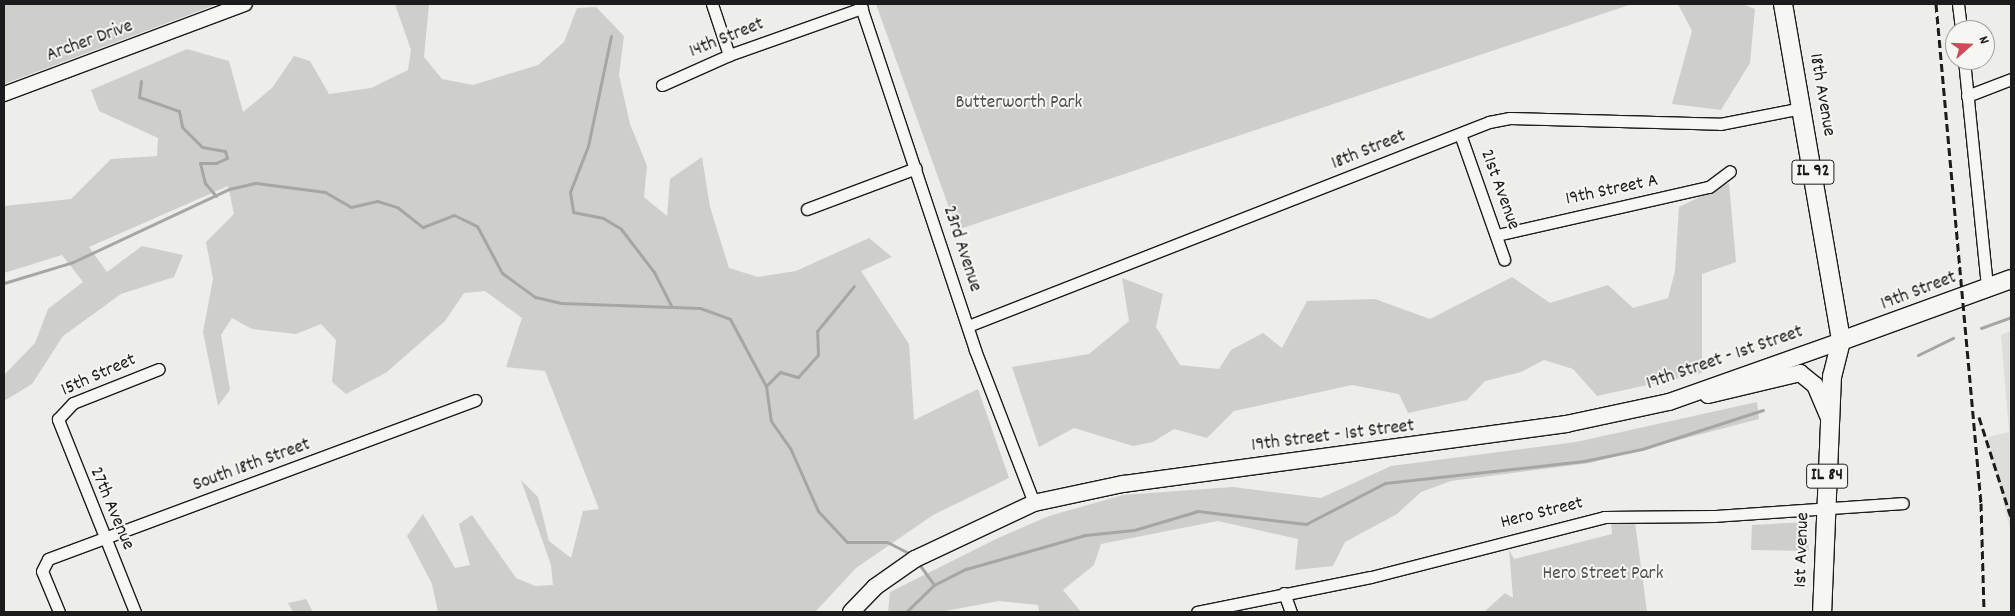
<!DOCTYPE html>
<style>
body{margin:0}
#map{position:relative;width:2015px;height:616px;overflow:hidden;background:#edede9;font-family:Dekko,sans-serif}
div>[style]{position:absolute}
.built>*{inset:0;background:#ddddda}
.green>*{inset:0;background:#cececb}
.stream>*{height:3px;margin:-1.5px;padding:0 1.5px;transform-origin:1.5px;border-radius:1.5px;background:#a6a6a3}
.roads{filter:drop-shadow(1px 0 #1c1c1c) drop-shadow(-1px 0 #1c1c1c) drop-shadow(0 1px #1c1c1c) drop-shadow(0 -1px #1c1c1c)}
.minor>*{height:11px;margin:-5.5px;padding:0 5.5px;transform-origin:5.5px;border-radius:5.5px;background:#f6f6f2}
.tertiary>*{height:14px;margin:-7px;padding:0 7px;transform-origin:7px;border-radius:7px;background:#f6f6f2}
.secondary>*{height:16px;margin:-8px;padding:0 8px;transform-origin:8px;border-radius:8px;background:#f6f6f2}
.primary>*{height:18px;margin:-9px;padding:0 9px;transform-origin:9px;border-radius:9px;background:#f6f6f2}
.rail>*{height:3px;margin-top:-1.5px;transform-origin:0;background:repeating-linear-gradient(90deg,#1c1c1c 0 8px,transparent 0 12px)}
span{translate:-50% -50%;white-space:nowrap;text-align:center;line-height:1.15;-webkit-text-stroke:4px #f6f6f2;paint-order:stroke}
.shield-label span{padding:1px 4px;background:#f6f6f2;border:1px solid;border-radius:4px;-webkit-text-stroke-width:0}
.shield-label{font-size:18px;color:#1c1c1c;font-weight:700}
.street-label{font-size:19px;color:#1c1c1c}
.park-label{font-size:19px;color:#515151}
.frame{position:absolute;inset:0;border:5px solid #1c1c1c;pointer-events:none}
.north{position:absolute;left:1945px;top:20px;width:50px;height:50px;box-sizing:border-box;background:#f6f6f2;border:1px solid #9f9f9c;border-radius:50%;rotate:70deg;font-size:14px;font-weight:700;line-height:20px;text-align:center;color:#1c1c1c}
.north::after{content:'';display:block;margin:auto;width:18px;height:22px;background:#d1495b;clip-path:polygon(50% 0,100% 100%,50% 72%,0 100%)}
</style>
<div id="map">
<div class="built">
<div style="clip-path:polygon(2011px 331px,2011px 533px,1988px 437px,2009px 432px,2001px 335px)"></div>
</div>
<div class="green">
<div style="clip-path:polygon(4px 4px,218px 4px,4px 84px)"></div>
<div style="clip-path:polygon(395px 4px,429px 4px,424px 57px,442px 79px,473px 85px,538px 65px,564px 42px,577px 8px,596px 7px,624px 36px,619px 75px,630px 124px,647px 166px,644px 197px,667px 216px,670px 179px,702px 157px,710px 207px,729px 268px,758px 277px,796px 271px,869px 238px,892px 257px,861px 271px,909px 344px,914px 420px,978px 389px,1009px 478px,933px 515px,856px 568px,815px 612px,438px 612px,432px 584px,407px 536px,423px 514px,455px 568px,470px 565px,459px 524px,472px 515px,516px 578px,535px 586px,553px 585px,551px 565px,521px 480px,538px 497px,549px 541px,571px 558px,583px 511px,599px 509px,545px 371px,506px 367px,522px 318px,485px 291px,464px 293px,445px 321px,387px 372px,346px 394px,332px 382px,336px 340px,321px 324px,296px 334px,252px 329px,232px 318px,221px 335px,230px 390px,218px 406px,203px 332px,213px 279px,206px 242px,234px 214px,228px 186px,89px 247px,107px 272px,142px 246px,183px 255px,174px 277px,121px 294px,63px 336px,32px 384px,4px 401px,4px 375px,35px 343px,48px 309px,83px 282px,62px 255px,4px 273px,4px 206px,71px 199px,111px 159px,157px 156px,158px 138px,99px 111px,91px 90px,187px 49px,229px 61px,243px 112px,272px 88px,294px 56px,310px 61px,329px 94px,371px 88px,408px 70px,411px 50px)"></div>
<div style="clip-path:polygon(876px 4px,1632px 4px,957px 230px)"></div>
<div style="clip-path:polygon(1678px 4px,1743px 4px,1755px 9px,1750px 63px,1721px 110px,1672px 104px,1692px 31px)"></div>
<div style="clip-path:polygon(1729px 183px,1736px 262px,1702px 274px,1702px 373px,1597px 396px,1573px 369px,1544px 360px,1521px 372px,1485px 381px,1467px 400px,1408px 413px,1399px 394px,1352px 385px,1234px 411px,1207px 438px,1174px 429px,1153px 442px,1133px 446px,1074px 428px,1039px 447px,1012px 367px,1089px 354px,1129px 321px,1122px 278px,1163px 294px,1156px 327px,1180px 365px,1219px 369px,1231px 350px,1263px 333px,1282px 348px,1307px 301px,1375px 299px,1430px 319px,1512px 277px,1550px 303px,1608px 285px,1633px 308px,1668px 298px,1675px 271px,1679px 207px)"></div>
<div style="clip-path:polygon(1757px 402px,1759px 419px,1590px 463px,1451px 481px,1421px 492px,1397px 514px,1345px 542px,1333px 566px,1295px 570px,1298px 539px,1218px 521px,1101px 544px,1094px 565px,1063px 590px,1081px 612px,1039px 612px,1038px 605px,999px 601px,940px 612px,888px 612px,890px 592px,996px 539px,1049px 516px,1123px 495px,1233px 487px,1321px 498px,1391px 466px,1576px 442px)"></div>
<div style="clip-path:polygon(1635px 522px,1647px 612px,1484px 612px,1505px 593px,1513px 598px,1509px 550px,1514px 559px,1612px 534px,1611px 523px)"></div>
<div style="clip-path:polygon(1806px 522px,1809px 551px,1751px 550px,1752px 525px)"></div>
<div style="clip-path:polygon(306px 599px,313px 612px,293px 612px,288px 603px)"></div>
</div>
<div class="stream">
<div style="left:611px;top:36px;width:112px;rotate:101.8deg"></div>
<div style="left:588px;top:146px;width:49px;rotate:111.4deg"></div>
<div style="left:570px;top:192px;width:20px;rotate:81deg"></div>
<div style="left:573px;top:212px;width:31px;rotate:11deg"></div>
<div style="left:603px;top:218px;width:21px;rotate:31deg"></div>
<div style="left:621px;top:229px;width:54px;rotate:52.5deg"></div>
<div style="left:654px;top:272px;width:38px;rotate:63deg"></div>
<div style="left:141px;top:81px;width:16px;rotate:97deg"></div>
<div style="left:139px;top:97px;width:42px;rotate:19.3deg"></div>
<div style="left:179px;top:111px;width:16px;rotate:79deg"></div>
<div style="left:182px;top:127px;width:28px;rotate:45deg"></div>
<div style="left:202px;top:147px;width:23px;rotate:10deg"></div>
<div style="left:225px;top:151px;width:7px;rotate:74deg"></div>
<div style="left:227px;top:158px;width:12px;rotate:156deg"></div>
<div style="left:216px;top:163px;width:16px;rotate:180deg"></div>
<div style="left:200px;top:163px;width:21px;rotate:76deg"></div>
<div style="left:205px;top:183px;width:17px;rotate:50deg"></div>
<div style="left:4px;top:283px;width:72px;rotate:-16.9deg"></div>
<div style="left:73px;top:262px;width:172px;rotate:-25.1deg"></div>
<div style="left:229px;top:189px;width:28px;rotate:-13deg"></div>
<div style="left:256px;top:183px;width:70px;rotate:7.4deg"></div>
<div style="left:325px;top:192px;width:30px;rotate:30deg"></div>
<div style="left:351px;top:207px;width:27px;rotate:-13deg"></div>
<div style="left:377px;top:201px;width:21px;rotate:17deg"></div>
<div style="left:397px;top:207px;width:33px;rotate:38deg"></div>
<div style="left:423px;top:227px;width:33px;rotate:-21deg"></div>
<div style="left:454px;top:215px;width:25px;rotate:26deg"></div>
<div style="left:477px;top:226px;width:53px;rotate:62deg"></div>
<div style="left:502px;top:273px;width:41px;rotate:36deg"></div>
<div style="left:535px;top:297px;width:27px;rotate:13deg"></div>
<div style="left:561px;top:303px;width:139px;rotate:2.1deg"></div>
<div style="left:700px;top:308px;width:32px;rotate:20deg"></div>
<div style="left:730px;top:319px;width:76px;rotate:61.8deg"></div>
<div style="left:766px;top:386px;width:35px;rotate:82deg"></div>
<div style="left:771px;top:421px;width:35px;rotate:55deg"></div>
<div style="left:791px;top:450px;width:67px;rotate:66.1deg"></div>
<div style="left:818px;top:511px;width:42px;rotate:46.9deg"></div>
<div style="left:847px;top:542px;width:40px"></div>
<div style="left:887px;top:542px;width:28px;rotate:27deg"></div>
<div style="left:1981px;top:328px;width:32px;rotate:-20deg"></div>
<div style="left:1918px;top:355px;width:39px;rotate:-26deg"></div>
<div style="left:766px;top:386px;width:20px;rotate:-45deg"></div>
<div style="left:780px;top:372px;width:19px;rotate:16deg"></div>
<div style="left:798px;top:377px;width:30px;rotate:-48deg"></div>
<div style="left:818px;top:355px;width:24px;rotate:-92deg"></div>
<div style="left:817px;top:331px;width:58px;rotate:-50.6deg"></div>
<div style="left:919px;top:564px;width:26px;rotate:54deg"></div>
<div style="left:906px;top:612px;width:39px;rotate:-44deg"></div>
<div style="left:934px;top:585px;width:36px;rotate:-27deg"></div>
<div style="left:966px;top:569px;width:124px;rotate:-15.9deg"></div>
<div style="left:1085px;top:535px;width:49px;rotate:-5.8deg"></div>
<div style="left:1134px;top:530px;width:67px;rotate:-16.5deg"></div>
<div style="left:1198px;top:511px;width:109px;rotate:6.9deg"></div>
<div style="left:1306px;top:524px;width:89px;rotate:-27.4deg"></div>
<div style="left:1385px;top:483px;width:200px;rotate:-6.3deg"></div>
<div style="left:1584px;top:461px;width:59px;rotate:-11.7deg"></div>
<div style="left:1642px;top:449px;width:127px;rotate:-17.9deg"></div>
</div>
<div class="roads">
<div class="minor">
<div style="left:712px;top:4px;width:54px;rotate:71.6deg"></div>
<div style="left:860px;top:4px;width:365px;rotate:71.6deg"></div>
<div style="left:975px;top:350px;width:164px;rotate:68.9deg"></div>
<div style="left:1958px;top:4px;width:26px;rotate:83deg"></div>
<div style="left:1964px;top:60px;width:229px;rotate:84.2deg"></div>
<div style="left:662px;top:85px;width:73px;rotate:-24.1deg"></div>
<div style="left:729px;top:55px;width:141px;rotate:-19.5deg"></div>
<div style="left:1967px;top:96px;width:47px;rotate:-21.1deg"></div>
<div style="left:1460px;top:134px;width:133px;rotate:70.6deg"></div>
<div style="left:807px;top:209px;width:116px;rotate:-20.6deg"></div>
<div style="left:1497px;top:235px;width:217px;rotate:-12.8deg"></div>
<div style="left:1709px;top:187px;width:26px;rotate:-37deg"></div>
<div style="left:968px;top:326px;width:560px;rotate:-21.38deg"></div>
<div style="left:1489px;top:122px;width:21px;rotate:-11deg"></div>
<div style="left:1510px;top:118px;width:210px;rotate:1.6deg"></div>
<div style="left:1720px;top:124px;width:84px;rotate:-11deg"></div>
<div style="left:1284px;top:593px;width:20px;rotate:70deg"></div>
<div style="left:59px;top:612px;width:44px;rotate:-112.5deg"></div>
<div style="left:42px;top:571px;width:13px;rotate:-63deg"></div>
<div style="left:48px;top:559px;width:456px;rotate:-20.4deg"></div>
<div style="left:135px;top:612px;width:208px;rotate:-111.8deg"></div>
<div style="left:58px;top:419px;width:22px;rotate:-47deg"></div>
<div style="left:73px;top:403px;width:92px;rotate:-21.6deg"></div>
<div style="left:1197px;top:612px;width:177px;rotate:-11.4deg"></div>
<div style="left:1371px;top:577px;width:241px;rotate:-14.4deg"></div>
<div style="left:1604px;top:517px;width:110px;rotate:-0.5deg"></div>
<div style="left:1714px;top:516px;width:189px;rotate:-3.9deg"></div>
</div>
<div class="tertiary">
<div style="left:4px;top:94px;width:257px;rotate:-20.5deg"></div>
</div>
<div class="secondary">
<div style="left:1708px;top:395px;width:95px;rotate:-13.4deg"></div>
<div style="left:1800px;top:373px;width:19px;rotate:39deg"></div>
<div style="left:1815px;top:385px;width:36px;rotate:67deg"></div>
<div style="left:851px;top:612px;width:35px;rotate:-46deg"></div>
<div style="left:875px;top:587px;width:49px;rotate:-35deg"></div>
<div style="left:915px;top:559px;width:132px;rotate:-25.2deg"></div>
<div style="left:1034px;top:503px;width:91px;rotate:-12.1deg"></div>
<div style="left:1123px;top:484px;width:447px;rotate:-7.7deg"></div>
<div style="left:1566px;top:424px;width:105px;rotate:-12.1deg"></div>
<div style="left:1669px;top:402px;width:182px;rotate:-19.5deg"></div>
</div>
<div class="primary">
<div style="left:1783px;top:4px;width:342px;rotate:80.2deg"></div>
<div style="left:1841px;top:341px;width:36px;rotate:104deg"></div>
<div style="left:1832px;top:376px;width:236px;rotate:92.4deg"></div>
<div style="left:1841px;top:341px;width:181px;rotate:-20deg"></div>
</div>
</div>
<div class="rail">
<div style="left:1936px;top:4px;width:501px;rotate:84.85deg"></div>
<div style="left:1981px;top:503px;width:109px;rotate:88.4deg"></div>
<div style="left:1979px;top:417px;width:105px;rotate:72.3deg"></div>
</div>
<div class="shield-label">
<span style="left:1813px;top:172px">IL 92</span>
<span style="left:1827px;top:476px">IL 84</span>
</div>
<div class="street-label">
<span style="left:727px;top:39px;rotate:-22deg">14th Street</span>
<span style="left:90px;top:42px;rotate:-20deg">Archer Drive</span>
<span style="left:1821px;top:95px;rotate:80deg">18th Avenue</span>
<span style="left:1369px;top:151px;rotate:-22deg">18th Street</span>
<span style="left:1499px;top:190px;rotate:70deg">21st Avenue</span>
<span style="left:1612px;top:191px;rotate:-12deg">19th Street A</span>
<span style="left:961px;top:249px;rotate:72deg">23rd Avenue</span>
<span style="left:1919px;top:292px;rotate:-21deg">19th Street</span>
<span style="left:1725px;top:359px;rotate:-19deg">19th Street - 1st Street</span>
<span style="left:99px;top:376px;rotate:-24deg">15th Street</span>
<span style="left:1333px;top:437px;rotate:-7deg">19th Street - 1st Street</span>
<span style="left:252px;top:466px;rotate:-20deg">South 18th Street</span>
<span style="left:111px;top:509px;rotate:67deg">27th Avenue</span>
<span style="left:1542px;top:514px;rotate:-14deg">Hero Street</span>
<span style="left:1803px;top:550px;rotate:-88deg">1st Avenue</span>
</div>
<div class="park-label">
<span style="left:1019px;top:104px">Butterworth Park</span>
<span style="left:1603px;top:575px">Hero Street Park</span>
</div>
<div class="frame"></div>
<div class="north">N</div>
</div>
